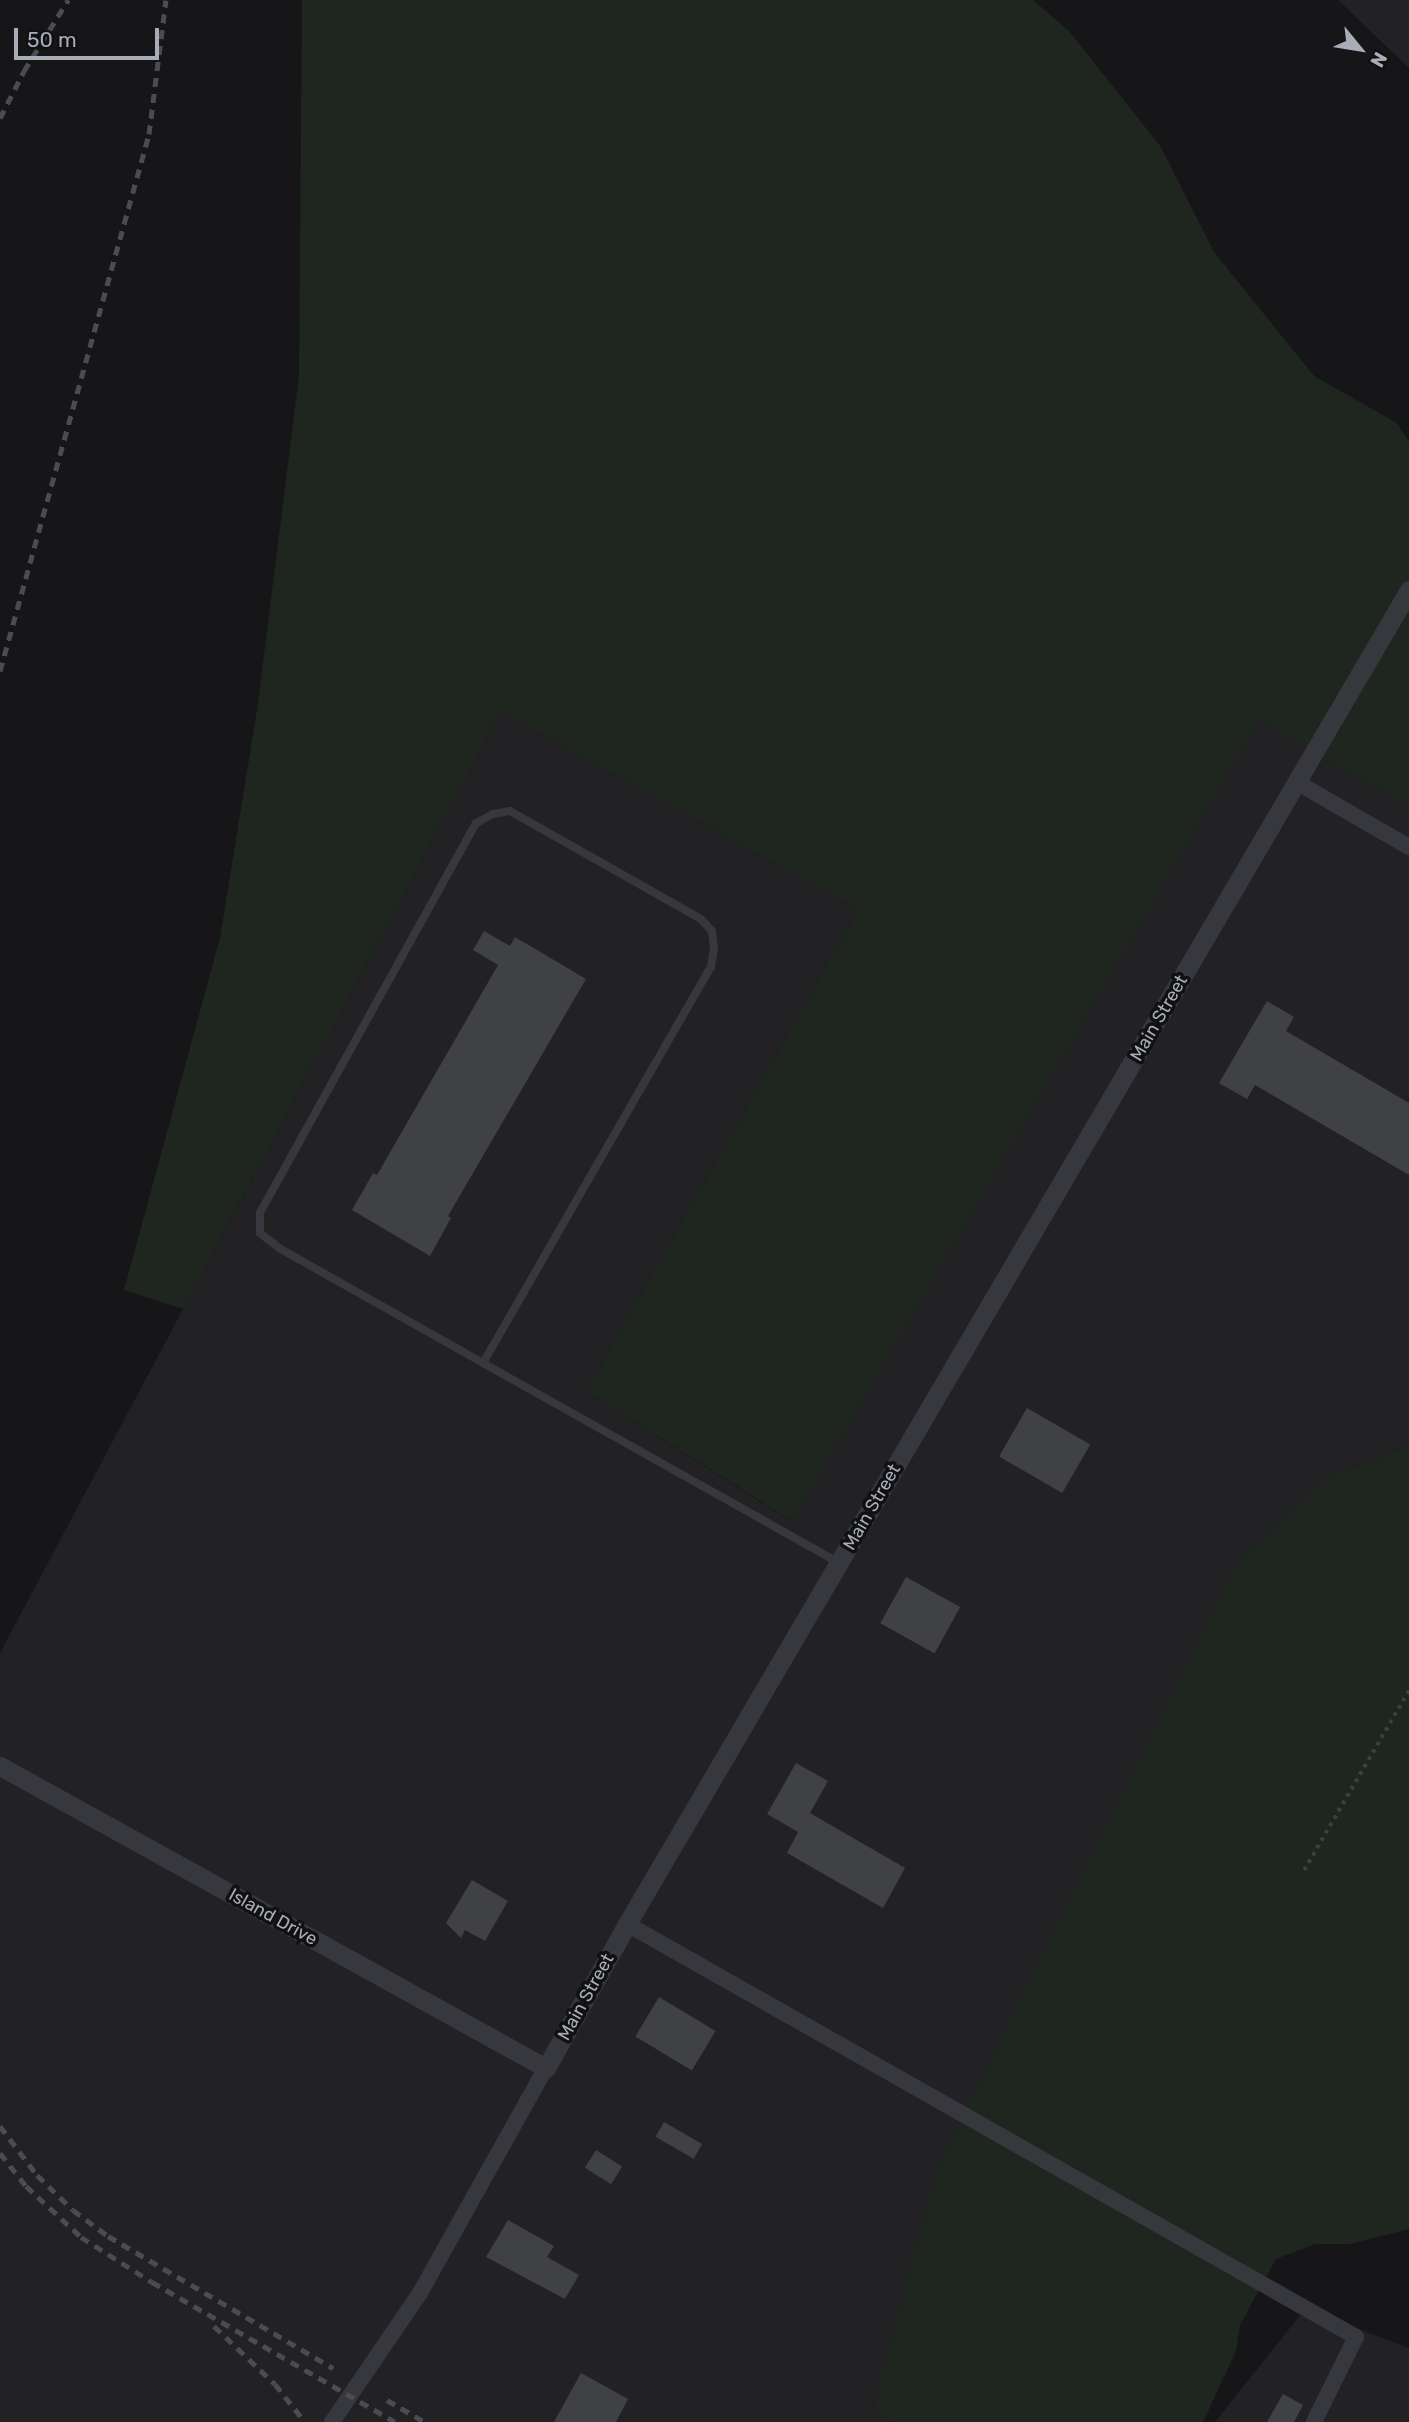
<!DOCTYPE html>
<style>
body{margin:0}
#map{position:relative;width:1409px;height:2422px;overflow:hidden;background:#161618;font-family:Rubik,sans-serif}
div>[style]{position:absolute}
.built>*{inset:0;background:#222225}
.green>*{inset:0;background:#1e261f}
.building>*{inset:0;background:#404145;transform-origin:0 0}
.path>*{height:3.5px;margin-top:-1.75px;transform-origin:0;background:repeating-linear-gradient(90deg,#3d3f44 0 3.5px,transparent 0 8.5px)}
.service>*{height:8px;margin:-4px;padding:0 4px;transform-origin:4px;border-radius:4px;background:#37383d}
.minor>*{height:16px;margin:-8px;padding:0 8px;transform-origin:8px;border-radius:8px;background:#37383d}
.tertiary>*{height:19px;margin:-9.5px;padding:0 9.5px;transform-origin:9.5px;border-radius:9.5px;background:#37383d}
.rail>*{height:5px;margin-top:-2.5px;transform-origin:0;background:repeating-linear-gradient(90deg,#4a4c52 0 9px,transparent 0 16px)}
span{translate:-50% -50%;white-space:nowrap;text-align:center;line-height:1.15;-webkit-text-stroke:7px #111113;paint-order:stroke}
.street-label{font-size:18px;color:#a8adb8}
.north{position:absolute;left:1325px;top:14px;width:70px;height:70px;-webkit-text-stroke:5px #111113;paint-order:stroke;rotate:120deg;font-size:19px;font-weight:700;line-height:28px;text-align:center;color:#a8adb8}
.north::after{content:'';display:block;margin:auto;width:24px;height:32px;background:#a8adb8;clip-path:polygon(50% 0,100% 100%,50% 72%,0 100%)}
.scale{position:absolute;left:14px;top:28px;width:145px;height:32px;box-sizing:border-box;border:4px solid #a8adb8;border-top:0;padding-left:9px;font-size:21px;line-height:24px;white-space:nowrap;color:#a8adb8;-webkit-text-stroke:5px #111113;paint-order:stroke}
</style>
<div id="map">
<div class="built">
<div style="clip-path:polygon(1338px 0,1409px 0,1409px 68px)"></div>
<div style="clip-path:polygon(501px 712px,858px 910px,586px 1391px,791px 1521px,1259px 719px,1409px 807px,1409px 1446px,1330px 1476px,873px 2407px,895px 2422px,0 2422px,0 1653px)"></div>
<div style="clip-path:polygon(1305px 2309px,1409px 2348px,1409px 2422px,1215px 2422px)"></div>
</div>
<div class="green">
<div style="clip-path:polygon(302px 0,1033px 0,1069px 31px,1161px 147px,1214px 252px,1314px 376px,1397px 423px,1409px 442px,1409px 807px,1259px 720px,792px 1521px,586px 1391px,858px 910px,501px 712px,183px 1309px,124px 1290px,220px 938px,257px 710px,299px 376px)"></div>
<div style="clip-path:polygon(1409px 1446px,1409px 2229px,1350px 2244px,1315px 2244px,1276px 2259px,1240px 2325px,1236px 2351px,1203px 2422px,895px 2422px,873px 2408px,936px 2171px,1235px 1565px,1330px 1476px)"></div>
</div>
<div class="building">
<div style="clip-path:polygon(484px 931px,510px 946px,515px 937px,586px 979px,448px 1216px,451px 1218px,430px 1256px,352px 1210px,373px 1173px,377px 1175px,498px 965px,473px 950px)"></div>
<div style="clip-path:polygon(1267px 1001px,1294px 1017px,1286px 1031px,1409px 1103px,1409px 1175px,1255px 1085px,1247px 1099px,1219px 1083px)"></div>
<div style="left:1027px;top:1408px;width:73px;height:56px;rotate:30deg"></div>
<div style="left:906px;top:1577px;width:62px;height:53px;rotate:29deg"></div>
<div style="clip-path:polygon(796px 1763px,828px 1781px,810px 1813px,905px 1868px,883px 1908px,787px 1853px,798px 1832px,767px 1814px)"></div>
<div style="clip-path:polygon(472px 1880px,508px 1901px,485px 1941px,465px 1930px,461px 1938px,446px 1923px)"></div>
<div style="left:659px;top:1997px;width:66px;height:46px;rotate:31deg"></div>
<div style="left:664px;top:2122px;width:44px;height:17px;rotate:30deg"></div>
<div style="left:596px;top:2150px;width:31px;height:21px;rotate:32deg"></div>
<div style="clip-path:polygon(508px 2220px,554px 2246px,547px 2257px,579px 2275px,565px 2299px,486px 2257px)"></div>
<div style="clip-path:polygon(581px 2373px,628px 2399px,616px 2422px,554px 2422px)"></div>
<div style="clip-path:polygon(1283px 2394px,1303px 2405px,1294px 2422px,1267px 2422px)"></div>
</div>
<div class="path">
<div style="left:1304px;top:1870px;width:208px;rotate:-59.7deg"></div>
</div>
<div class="service">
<div style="left:483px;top:1363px;width:457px;rotate:-60.1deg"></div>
<div style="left:711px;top:967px;width:18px;rotate:-81deg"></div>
<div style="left:714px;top:949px;width:18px;rotate:-96deg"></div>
<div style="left:712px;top:931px;width:16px;rotate:-133deg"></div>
<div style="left:701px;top:919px;width:219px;rotate:-150.5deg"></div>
<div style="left:510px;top:811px;width:17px;rotate:170deg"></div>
<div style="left:493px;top:814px;width:19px;rotate:152deg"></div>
<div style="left:476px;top:823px;width:446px;rotate:119deg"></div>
<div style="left:260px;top:1213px;width:20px;rotate:90deg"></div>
<div style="left:260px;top:1233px;width:24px;rotate:38deg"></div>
<div style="left:279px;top:1248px;width:234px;rotate:29.4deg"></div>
<div style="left:483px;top:1363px;width:408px;rotate:29.3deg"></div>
</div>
<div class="minor">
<div style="left:1298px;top:783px;width:128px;rotate:30deg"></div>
<div style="left:627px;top:1924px;width:838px;rotate:29.53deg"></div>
<div style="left:1356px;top:2337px;width:95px;rotate:116.3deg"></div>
<div style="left:332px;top:2422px;width:156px;rotate:-55.7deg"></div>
<div style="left:420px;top:2293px;width:258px;rotate:-60.8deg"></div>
</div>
<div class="tertiary">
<div style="left:0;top:1766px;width:624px;rotate:28.95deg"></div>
<div style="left:546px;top:2068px;width:165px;rotate:-60.6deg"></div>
<div style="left:627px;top:1924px;width:1546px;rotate:-59.62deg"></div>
</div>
<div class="rail">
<div style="left:0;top:118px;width:53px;rotate:-62.9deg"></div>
<div style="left:24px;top:71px;width:84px;rotate:-58.2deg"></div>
<div style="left:0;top:671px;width:557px;rotate:-74.49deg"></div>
<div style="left:149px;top:134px;width:135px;rotate:-82.8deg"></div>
<div style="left:0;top:2126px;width:61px;rotate:52.9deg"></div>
<div style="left:37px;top:2175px;width:50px;rotate:44.2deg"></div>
<div style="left:73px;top:2210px;width:44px;rotate:36.6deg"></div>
<div style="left:108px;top:2236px;width:261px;rotate:30.4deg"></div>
<div style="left:0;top:2153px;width:42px;rotate:51.8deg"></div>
<div style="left:26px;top:2186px;width:75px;rotate:42.8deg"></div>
<div style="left:81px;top:2237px;width:84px;rotate:32.4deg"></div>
<div style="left:152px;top:2282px;width:280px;rotate:29.9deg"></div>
<div style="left:214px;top:2326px;width:84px;rotate:43.6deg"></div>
<div style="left:275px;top:2384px;width:48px;rotate:51.7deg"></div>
<div style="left:387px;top:2400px;width:44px;rotate:30.1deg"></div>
</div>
<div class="street-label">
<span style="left:1159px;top:1018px;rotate:-60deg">Main Street</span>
<span style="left:872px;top:1507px;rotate:-60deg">Main Street</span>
<span style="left:273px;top:1917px;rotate:29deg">Island Drive</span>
<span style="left:586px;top:1997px;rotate:-61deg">Main Street</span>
</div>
<div class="north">N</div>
<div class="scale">50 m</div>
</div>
